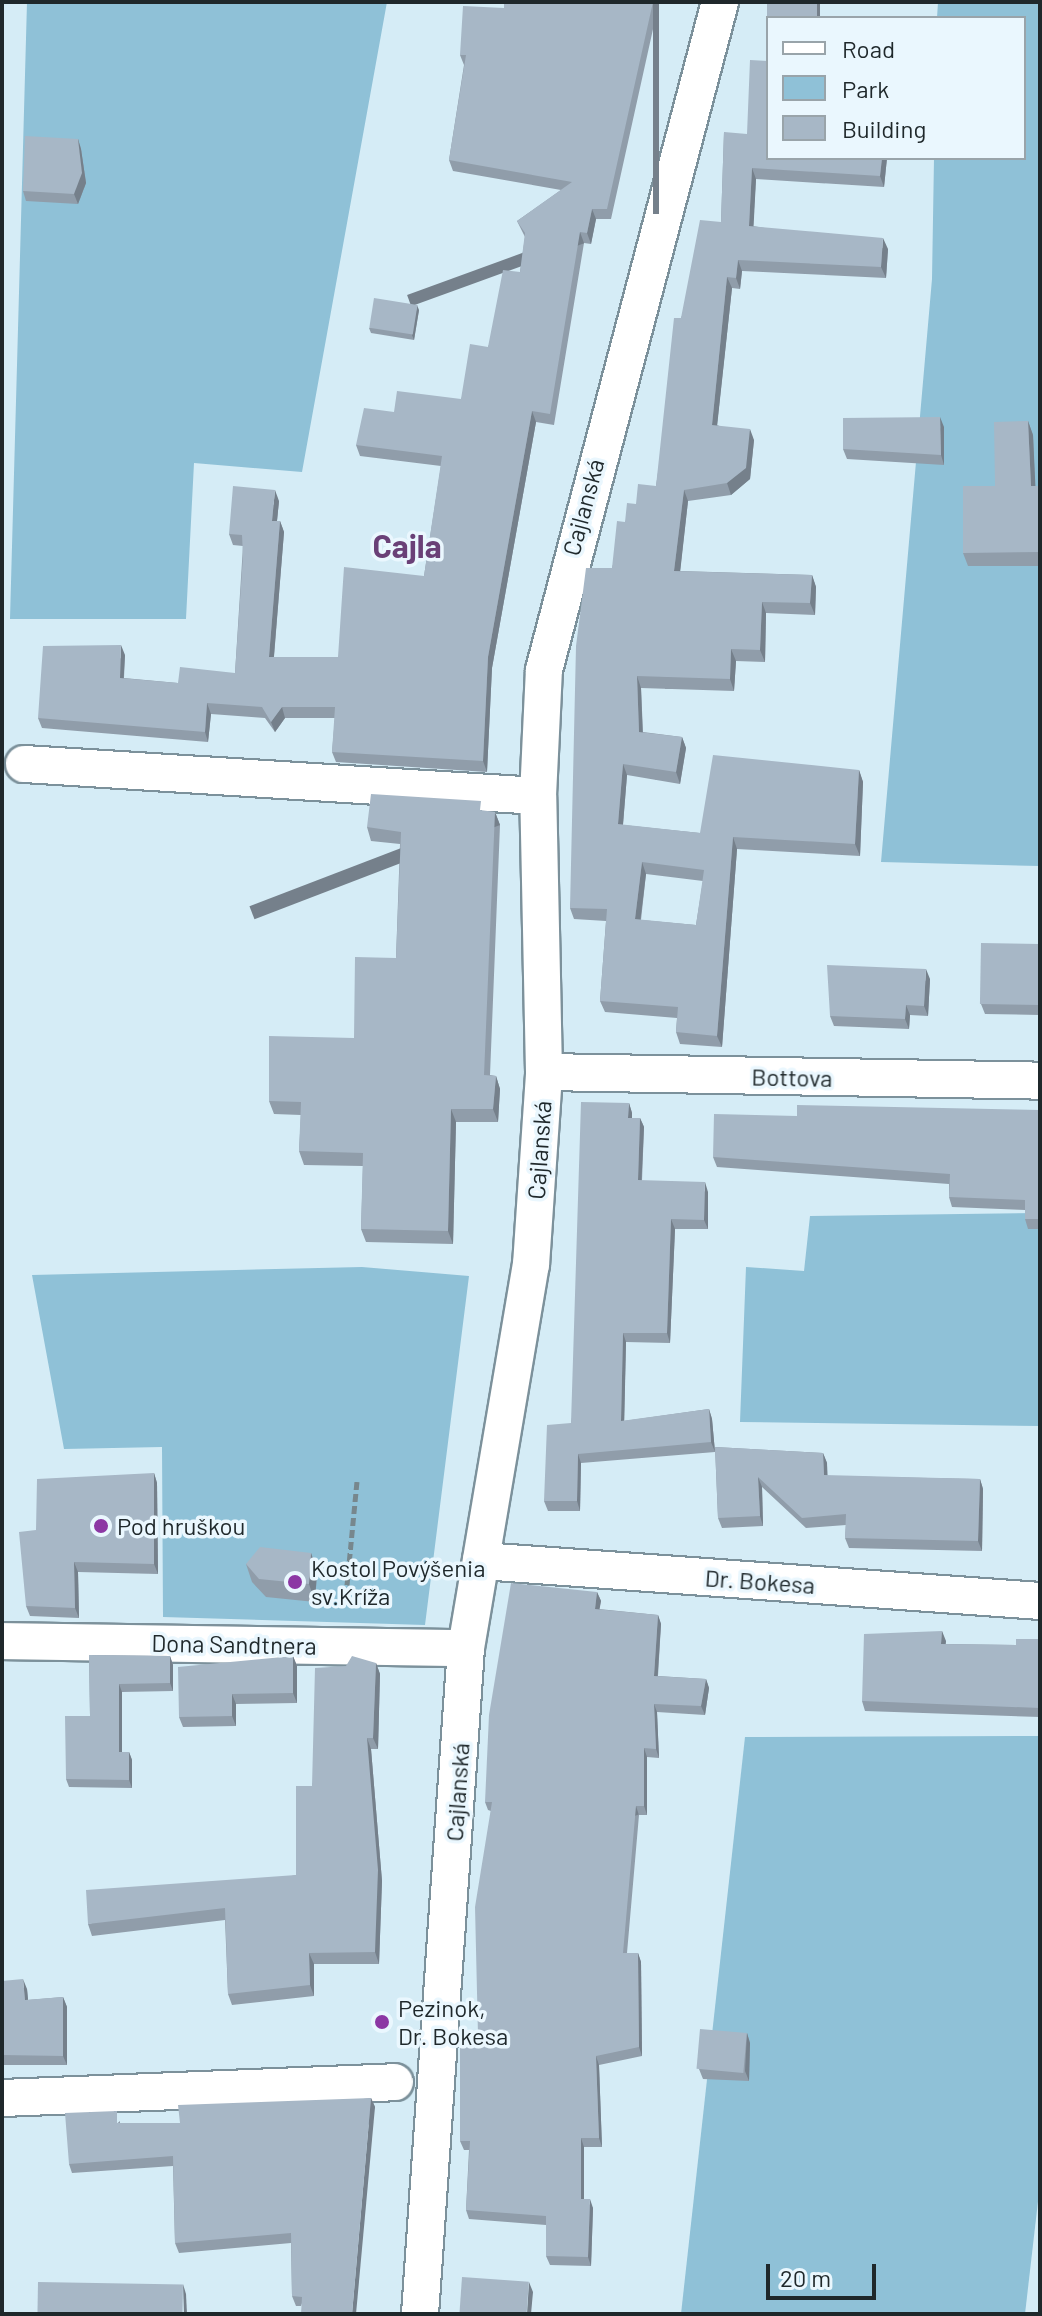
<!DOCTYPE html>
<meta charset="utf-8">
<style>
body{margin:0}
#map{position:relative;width:1042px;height:2316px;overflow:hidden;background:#d5ecf6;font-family:Barlow,sans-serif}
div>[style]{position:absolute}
.green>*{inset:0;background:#8fc1d7}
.path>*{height:5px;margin-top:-2.5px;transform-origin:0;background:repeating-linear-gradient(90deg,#77878d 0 8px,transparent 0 12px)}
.roads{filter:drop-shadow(2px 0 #7c919b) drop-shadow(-2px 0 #7c919b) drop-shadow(0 2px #7c919b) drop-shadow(0 -2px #7c919b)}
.minor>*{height:36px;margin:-18px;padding:0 18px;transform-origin:18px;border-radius:18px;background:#fff}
.wall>*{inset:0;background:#909daa}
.shaded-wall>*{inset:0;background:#75808b;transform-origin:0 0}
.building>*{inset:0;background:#a7b7c6;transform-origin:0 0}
.dots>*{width:22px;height:22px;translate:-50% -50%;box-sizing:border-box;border:4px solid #eaf7fe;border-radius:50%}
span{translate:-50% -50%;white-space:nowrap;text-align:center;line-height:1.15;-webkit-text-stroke:7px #eaf7fe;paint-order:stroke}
.street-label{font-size:24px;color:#1f282b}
.poi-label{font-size:24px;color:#1f282b}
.left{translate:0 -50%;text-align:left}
.district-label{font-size:32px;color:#6a4077;font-weight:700}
.frame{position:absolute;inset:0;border:4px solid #1f282b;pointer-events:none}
.legend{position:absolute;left:766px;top:16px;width:260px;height:144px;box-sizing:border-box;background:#eaf7fe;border:2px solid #99a4aa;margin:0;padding:10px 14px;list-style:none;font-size:24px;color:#1f282b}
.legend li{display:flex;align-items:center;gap:16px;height:40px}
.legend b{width:40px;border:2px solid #99a4aa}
.scale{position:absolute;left:766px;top:2264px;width:110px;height:36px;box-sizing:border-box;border:4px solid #1f282b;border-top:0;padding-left:10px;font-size:24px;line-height:28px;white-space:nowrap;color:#1f282b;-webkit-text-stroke:6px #eaf7fe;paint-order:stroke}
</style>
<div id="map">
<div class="green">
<div style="clip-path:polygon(27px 2px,387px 2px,302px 472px,194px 463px,186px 619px,10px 619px)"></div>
<div style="clip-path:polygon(938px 2px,1040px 2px,1040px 866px,881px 862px,932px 279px,934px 158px,1024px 158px,1024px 18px,937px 18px)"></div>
<div style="clip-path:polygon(1040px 1213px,1040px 1426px,740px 1422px,746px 1267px,804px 1271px,810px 1216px)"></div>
<div style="clip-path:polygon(362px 1267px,469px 1276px,425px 1625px,163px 1617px,162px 1447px,64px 1449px,32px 1275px)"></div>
<div style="clip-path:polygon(1040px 1736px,1040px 2184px,1025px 2314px,681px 2314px,745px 1737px)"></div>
</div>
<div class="path">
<div style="left:347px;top:1585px;width:104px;rotate:-84.5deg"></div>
</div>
<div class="roads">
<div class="minor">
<div style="left:24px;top:764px;width:515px;rotate:3.56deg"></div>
<div style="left:544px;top:1072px;width:496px;rotate:1deg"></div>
<div style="left:481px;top:1561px;width:560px;rotate:4.09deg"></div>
<div style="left:2px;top:1641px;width:464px;rotate:0.9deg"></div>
<div style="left:2px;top:2098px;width:393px;rotate:-2.3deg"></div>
<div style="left:420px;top:2314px;width:668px;rotate:-86.05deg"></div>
<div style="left:466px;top:1648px;width:388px;rotate:-80.4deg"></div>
<div style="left:531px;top:1265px;width:193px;rotate:-86.1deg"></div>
<div style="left:544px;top:1072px;width:276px;rotate:-91.2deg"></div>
<div style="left:538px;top:796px;width:126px;rotate:-87.3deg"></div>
<div style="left:544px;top:670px;width:691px;rotate:-75.24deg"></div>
</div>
</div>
<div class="wall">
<div style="clip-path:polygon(659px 2px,611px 219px,596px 219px,591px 244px,584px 243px,554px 425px,536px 422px,492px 668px,487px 772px,336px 762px,332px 752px,335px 718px,285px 718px,275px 732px,265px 718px,211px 714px,208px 742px,42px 728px,38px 718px,125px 655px,124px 678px,178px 683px,235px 673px,243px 546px,233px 545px,229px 534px,279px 501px,277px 521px,280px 521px,284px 532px,274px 657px,338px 657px,424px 576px,441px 466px,360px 456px,356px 445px,394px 412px,461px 399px,488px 347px,520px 272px,525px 237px,517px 221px,561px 190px,453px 171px,449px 160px,464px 65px,460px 55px,504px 8px)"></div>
<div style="clip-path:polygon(evenodd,724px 132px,768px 158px,887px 158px,884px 187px,756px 179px,753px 226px,888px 249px,886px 278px,742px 271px,740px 289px,732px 288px,717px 425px,754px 440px,750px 479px,731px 495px,688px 501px,680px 571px,812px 575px,816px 587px,815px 615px,766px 613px,765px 662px,736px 661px,734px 691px,641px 688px,643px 732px,682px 737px,686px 748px,680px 784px,627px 775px,623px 825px,700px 833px,859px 770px,863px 782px,860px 856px,737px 849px,722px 1047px,680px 1044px,676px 1032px,677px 1018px,605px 1012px,600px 1001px,606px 921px,574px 919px,570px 908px,612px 568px,625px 522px,636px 504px,656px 486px,681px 318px,721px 222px,724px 132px,646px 874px,703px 881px,696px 925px,641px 920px,646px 874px)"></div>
<div style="clip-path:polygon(78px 139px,81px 149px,86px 183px,78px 204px,26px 201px,23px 191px)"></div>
<div style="clip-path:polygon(419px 310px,414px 340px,371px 333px,369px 328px)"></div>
<div style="clip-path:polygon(1028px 421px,1033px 435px,1035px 486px,1040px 486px,1040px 566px,968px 566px,963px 553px)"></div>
<div style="clip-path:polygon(944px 427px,944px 465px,847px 459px,843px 449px)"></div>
<div style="clip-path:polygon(485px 811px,495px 812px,500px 825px,490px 1075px,496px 1076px,500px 1089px,498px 1122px,456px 1122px,453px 1244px,366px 1242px,361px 1229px,363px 1166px,304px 1165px,299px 1151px,301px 1115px,274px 1114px,269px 1101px,354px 1038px,396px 958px,400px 844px,371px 841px,367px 827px)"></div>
<div style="clip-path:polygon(1040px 944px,1040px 1015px,985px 1014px,981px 1004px)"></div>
<div style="clip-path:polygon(930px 979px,928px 1016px,910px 1015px,909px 1029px,834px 1026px,830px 1016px)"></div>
<div style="clip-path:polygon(629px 1103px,632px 1113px,632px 1118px,640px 1118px,644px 1127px,642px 1181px,708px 1192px,708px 1229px,675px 1229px,670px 1343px,626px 1342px,624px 1421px,709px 1409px,712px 1419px,715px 1452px,581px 1463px,580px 1511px,548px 1511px,544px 1501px,571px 1423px)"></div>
<div style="clip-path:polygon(1040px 1110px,1040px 1229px,1028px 1229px,1025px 1219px,1025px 1210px,952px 1207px,949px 1197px,949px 1184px,717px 1167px,713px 1157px,797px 1116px)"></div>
<div style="clip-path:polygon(715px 1447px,823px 1453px,827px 1463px,827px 1476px,980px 1479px,983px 1489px,982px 1551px,849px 1548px,845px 1538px,846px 1525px,806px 1528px,762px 1487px,763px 1526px,722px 1528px,718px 1518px)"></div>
<div style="clip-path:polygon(154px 1473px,157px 1483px,158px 1574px,78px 1572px,79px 1618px,30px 1616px,26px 1606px,36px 1530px)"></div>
<div style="clip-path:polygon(311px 1553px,317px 1571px,315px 1602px,266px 1597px,252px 1582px,246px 1564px)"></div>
<div style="clip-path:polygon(597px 1592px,601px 1601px,599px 1609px,658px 1615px,661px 1624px,658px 1676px,706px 1679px,709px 1688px,705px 1715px,657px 1712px,659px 1758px,647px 1757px,647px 1815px,639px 1815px,627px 1953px,638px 1953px,641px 1962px,642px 2056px,599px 2065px,602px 2147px,584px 2147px,584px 2199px,593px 2208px,591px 2266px,550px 2265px,546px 2256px,546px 2225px,469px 2219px,466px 2210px,469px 2150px,464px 2150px,460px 2141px,478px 2035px,491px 1811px,488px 1810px,485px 1802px)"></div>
<div style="clip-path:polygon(942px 1631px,945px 1644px,1016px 1645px,1040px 1639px,1040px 1717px,865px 1711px,862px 1701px)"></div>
<div style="clip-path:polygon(89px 1655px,170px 1656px,173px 1665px,173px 1691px,122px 1692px,122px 1752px,129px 1752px,132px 1760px,132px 1788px,69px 1787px,66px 1779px,90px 1716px)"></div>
<div style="clip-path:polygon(293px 1656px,297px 1666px,297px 1703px,236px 1704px,236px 1726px,183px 1727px,179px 1717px)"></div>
<div style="clip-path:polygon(376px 1663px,380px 1674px,378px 1749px,371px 1749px,382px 1881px,379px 1964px,314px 1964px,314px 1996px,232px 2005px,228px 1994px,225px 1920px,92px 1936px,88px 1924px,296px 1875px,312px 1786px,346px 1666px)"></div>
<div style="clip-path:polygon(2px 1981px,27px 1989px,28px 2000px,63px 1997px,67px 2007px,67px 2065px,2px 2065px)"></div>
<div style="clip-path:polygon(747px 2033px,750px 2043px,749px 2081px,703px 2079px,699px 2069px)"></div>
<div style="clip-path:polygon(371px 2098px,375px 2107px,301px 2306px,296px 2306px,292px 2296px,291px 2243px,179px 2253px,175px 2243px,173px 2166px,72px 2173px,69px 2164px,120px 2121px,120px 2123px,180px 2123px)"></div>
</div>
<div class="shaded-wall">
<div style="left:653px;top:2px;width:6px;height:212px"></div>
<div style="left:817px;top:2px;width:3px;height:16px"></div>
<div style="clip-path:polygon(78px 139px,81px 149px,86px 183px,78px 204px,74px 194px)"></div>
<div style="clip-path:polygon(882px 158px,887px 158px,884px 187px,880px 176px)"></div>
<div style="clip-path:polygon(752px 168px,756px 179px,753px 237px,749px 226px)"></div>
<div style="clip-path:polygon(592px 209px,596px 219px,591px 244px,587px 233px)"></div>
<div style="left:580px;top:232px;width:12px;height:184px;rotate:70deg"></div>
<div style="clip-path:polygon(883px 238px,888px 249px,886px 278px,881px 267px)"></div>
<div style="clip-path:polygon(738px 260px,742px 271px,740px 289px,736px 278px)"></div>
<div style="clip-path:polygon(727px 277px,732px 288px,716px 436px,712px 425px)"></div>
<div style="clip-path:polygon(417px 305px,419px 310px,414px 340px,412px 335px)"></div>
<div style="clip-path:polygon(532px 411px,536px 422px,492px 668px,487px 772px,483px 761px,488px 657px)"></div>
<div style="clip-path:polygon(940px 417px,944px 427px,944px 465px,941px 455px)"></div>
<div style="clip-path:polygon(1028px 421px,1033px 435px,1036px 499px,1031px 486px)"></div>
<div style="clip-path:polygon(750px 429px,754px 440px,750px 479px,731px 495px,727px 483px)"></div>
<div style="clip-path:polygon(275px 490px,279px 501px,276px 531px,272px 521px)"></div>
<div style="clip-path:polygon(684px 490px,688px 501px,679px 582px,674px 571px)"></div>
<div style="clip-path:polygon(280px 521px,284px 532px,273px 667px,269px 657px)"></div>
<div style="clip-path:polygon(812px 575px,816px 587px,815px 615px,810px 603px)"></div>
<div style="clip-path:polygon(762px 602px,766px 613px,765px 662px,760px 650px)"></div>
<div style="clip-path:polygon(121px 645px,125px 655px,123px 688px,120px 678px)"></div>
<div style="clip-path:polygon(731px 649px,736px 661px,734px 691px,730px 679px)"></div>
<div style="clip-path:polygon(637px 676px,641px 688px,643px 743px,639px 732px)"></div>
<div style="clip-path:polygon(207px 703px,211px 714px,208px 742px,205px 732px)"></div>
<div style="clip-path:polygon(282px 707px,285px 718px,275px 732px,271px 722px)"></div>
<div style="clip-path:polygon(682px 737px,686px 748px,680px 784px,676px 772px)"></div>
<div style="clip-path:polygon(623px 764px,627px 775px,622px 836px,618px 824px)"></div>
<div style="clip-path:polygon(859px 770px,863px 782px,860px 856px,855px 844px)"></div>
<div style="left:495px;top:812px;width:14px;height:263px;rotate:69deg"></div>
<div style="clip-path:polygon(733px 837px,737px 849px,722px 1047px,717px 1036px)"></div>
<div style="clip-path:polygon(642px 862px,646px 874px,639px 931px,635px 919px)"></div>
<div style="clip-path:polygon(926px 969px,930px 979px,928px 1016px,924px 1006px)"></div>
<div style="clip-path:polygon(906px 1005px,910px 1015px,909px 1029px,905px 1019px)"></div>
<div style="clip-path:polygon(496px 1076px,500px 1089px,498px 1122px,493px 1109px)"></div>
<div style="clip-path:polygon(629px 1103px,632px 1113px,632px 1127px,628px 1118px)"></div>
<div style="clip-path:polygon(451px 1109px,456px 1122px,453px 1244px,448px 1231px)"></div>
<div style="clip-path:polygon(640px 1118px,644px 1127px,641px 1190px,638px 1180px)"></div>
<div style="clip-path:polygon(705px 1182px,708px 1192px,708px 1229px,704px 1220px)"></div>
<div style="clip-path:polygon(671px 1219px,675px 1229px,670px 1343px,667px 1333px)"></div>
<div style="clip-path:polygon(623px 1333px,626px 1342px,624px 1431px,621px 1421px)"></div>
<div style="clip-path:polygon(709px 1409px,712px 1419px,715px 1452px,711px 1442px)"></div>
<div style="clip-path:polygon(823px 1453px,827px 1463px,828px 1485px,824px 1475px)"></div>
<div style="clip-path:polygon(578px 1454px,581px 1463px,580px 1511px,577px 1501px)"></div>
<div style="clip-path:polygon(154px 1473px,157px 1483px,158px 1574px,154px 1564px)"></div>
<div style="clip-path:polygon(758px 1477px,762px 1487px,763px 1526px,760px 1516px)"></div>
<div style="clip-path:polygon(980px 1479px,983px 1489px,982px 1551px,978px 1541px)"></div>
<div style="clip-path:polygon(311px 1553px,317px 1571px,315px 1602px,309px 1584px)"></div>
<div style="clip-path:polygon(74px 1562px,78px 1572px,79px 1618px,75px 1608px)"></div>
<div style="clip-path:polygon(597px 1592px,601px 1601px,598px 1618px,595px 1609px)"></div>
<div style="clip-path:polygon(658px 1615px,661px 1624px,657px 1685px,654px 1676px)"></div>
<div style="clip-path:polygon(942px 1631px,946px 1641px,945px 1654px,941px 1644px)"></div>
<div style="clip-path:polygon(170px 1656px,173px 1665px,173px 1691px,170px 1683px)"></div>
<div style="clip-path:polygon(293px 1656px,297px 1666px,297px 1703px,293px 1693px)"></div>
<div style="clip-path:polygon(376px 1663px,380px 1674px,378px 1749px,373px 1738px)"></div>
<div style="clip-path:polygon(706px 1679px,709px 1688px,705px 1715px,701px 1706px)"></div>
<div style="clip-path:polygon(119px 1684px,122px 1692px,122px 1760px,119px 1752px)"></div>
<div style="clip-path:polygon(232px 1694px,236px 1704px,236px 1726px,232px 1716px)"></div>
<div style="clip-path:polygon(654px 1704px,657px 1712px,659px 1758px,656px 1749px)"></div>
<div style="clip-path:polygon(367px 1738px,371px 1749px,382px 1881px,379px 1964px,375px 1952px)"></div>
<div style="clip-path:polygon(644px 1748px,647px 1757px,647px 1815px,644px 1806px)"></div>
<div style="clip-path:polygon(129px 1752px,132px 1760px,132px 1788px,129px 1780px)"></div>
<div style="left:636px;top:1806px;width:9px;height:148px;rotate:72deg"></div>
<div style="clip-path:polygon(309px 1953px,314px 1964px,314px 1996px,310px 1985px)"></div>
<div style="clip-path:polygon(638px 1953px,641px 1962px,642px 2056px,639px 2047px)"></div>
<div style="clip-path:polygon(23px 1979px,27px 1989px,29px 2010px,25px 2000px)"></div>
<div style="clip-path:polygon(63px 1997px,67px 2007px,67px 2065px,63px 2056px)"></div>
<div style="clip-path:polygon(747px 2033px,750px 2043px,749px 2081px,745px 2071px)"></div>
<div style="clip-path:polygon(596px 2056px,599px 2065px,602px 2147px,599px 2138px)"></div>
<div style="clip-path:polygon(371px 2098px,375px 2107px,356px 2314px,352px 2314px)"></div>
<div style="clip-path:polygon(581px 2138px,584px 2147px,584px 2208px,581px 2199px)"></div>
<div style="clip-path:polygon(590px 2199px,593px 2208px,591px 2266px,588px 2257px)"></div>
<div style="clip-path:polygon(529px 2282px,533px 2292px,531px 2314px,527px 2314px)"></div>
<div style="clip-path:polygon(183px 2284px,186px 2294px,187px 2314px,184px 2314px)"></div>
</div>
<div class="building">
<div style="clip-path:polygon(504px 2px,653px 2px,607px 209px,592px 209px,587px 233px,580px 232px,550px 414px,532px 411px,488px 657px,483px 761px,332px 752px,335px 707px,282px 707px,271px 722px,262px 707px,207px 703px,205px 732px,38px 718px,43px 646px,121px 645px,120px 678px,178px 683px,180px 667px,235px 673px,243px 556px,242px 535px,229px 534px,233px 486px,275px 490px,272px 521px,280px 521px,269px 657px,338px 657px,344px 567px,424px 576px,442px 456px,356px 445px,364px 408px,394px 412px,397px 391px,461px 399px,470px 344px,488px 347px,503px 270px,520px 272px,525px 233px,517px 221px,572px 182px,449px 160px,466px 55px,460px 55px,463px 6px,504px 8px)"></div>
<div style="left:767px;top:2px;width:50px;height:16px"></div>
<div style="clip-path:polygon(evenodd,750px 60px,768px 61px,768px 158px,882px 158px,880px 176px,752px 168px,749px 226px,883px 238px,881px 267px,738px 260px,736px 278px,727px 277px,712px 425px,750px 429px,746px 468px,727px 483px,684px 490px,674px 571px,812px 575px,810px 603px,762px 602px,760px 650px,731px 649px,730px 679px,637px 676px,639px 732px,682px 737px,676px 772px,623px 764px,618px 824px,700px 833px,713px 755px,859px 770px,855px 844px,733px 837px,717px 1036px,676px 1032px,678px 1007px,600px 1001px,607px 909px,570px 908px,576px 646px,586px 568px,612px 568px,617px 521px,625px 522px,627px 503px,636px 504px,638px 484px,656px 486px,674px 318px,681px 318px,700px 220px,721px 222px,724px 132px,747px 134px,750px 60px,642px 862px,704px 870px,696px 925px,635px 919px,642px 862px)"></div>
<div style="clip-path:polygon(25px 136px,78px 139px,82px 173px,74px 194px,23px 191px)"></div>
<div style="left:374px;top:298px;width:44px;height:30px;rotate:9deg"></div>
<div style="clip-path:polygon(940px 417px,941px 455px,843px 449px,843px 418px)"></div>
<div style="clip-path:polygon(1028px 421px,1031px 486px,1040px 486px,1040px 552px,963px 553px,963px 486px,995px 486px,994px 422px)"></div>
<div style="clip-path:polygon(371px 794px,481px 801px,480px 810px,495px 812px,484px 1075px,496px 1076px,493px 1109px,451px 1109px,448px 1231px,361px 1229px,363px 1153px,299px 1151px,301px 1102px,269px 1101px,269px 1036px,354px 1038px,355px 957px,396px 958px,401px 832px,367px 827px)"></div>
<div style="left:981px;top:943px;width:59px;height:61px;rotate:1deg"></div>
<div style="clip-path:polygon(827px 965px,926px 969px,924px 1006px,906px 1005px,905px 1019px,830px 1016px)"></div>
<div style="clip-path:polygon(581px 1102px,629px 1103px,628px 1118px,640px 1118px,638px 1180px,705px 1182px,704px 1220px,671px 1219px,667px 1333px,623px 1333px,621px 1421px,709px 1409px,711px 1442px,578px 1454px,577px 1501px,544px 1501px,547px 1425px,571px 1423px)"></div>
<div style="clip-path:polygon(797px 1105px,1040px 1110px,1040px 1219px,1025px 1219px,1025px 1200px,949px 1197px,950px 1174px,713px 1157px,714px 1114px,797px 1116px)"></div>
<div style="clip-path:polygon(715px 1447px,823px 1453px,824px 1475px,980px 1479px,978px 1541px,845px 1538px,846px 1514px,802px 1518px,758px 1477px,760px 1516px,718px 1518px)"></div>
<div style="clip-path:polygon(154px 1473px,154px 1564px,74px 1562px,75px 1608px,26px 1606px,19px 1532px,36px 1530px,37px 1479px)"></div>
<div style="clip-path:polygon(260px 1547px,311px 1553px,309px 1584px,259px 1579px,246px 1564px)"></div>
<div style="clip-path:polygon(511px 1583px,597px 1592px,595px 1609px,658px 1615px,654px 1676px,706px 1679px,701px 1706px,654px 1704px,656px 1749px,644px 1748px,644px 1806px,636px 1806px,623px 1953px,638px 1953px,639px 2047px,596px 2056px,599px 2138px,581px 2138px,581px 2199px,590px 2199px,588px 2257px,546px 2256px,546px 2216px,466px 2210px,470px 2141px,460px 2141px,460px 2036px,478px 2035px,475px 1907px,492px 1802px,485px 1802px,489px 1715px)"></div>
<div style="clip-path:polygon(942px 1631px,941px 1644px,1016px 1645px,1016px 1639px,1040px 1639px,1040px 1708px,862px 1701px,864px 1634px)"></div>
<div style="clip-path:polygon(89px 1655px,170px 1656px,170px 1683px,119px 1684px,119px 1752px,129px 1752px,129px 1780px,66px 1779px,65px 1716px,90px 1716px)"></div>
<div style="clip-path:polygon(293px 1656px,293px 1693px,232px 1694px,232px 1716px,179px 1717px,178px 1667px)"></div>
<div style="clip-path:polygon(352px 1656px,376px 1663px,373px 1738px,367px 1738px,378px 1870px,375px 1952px,309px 1953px,310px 1985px,228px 1994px,225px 1908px,88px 1924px,86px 1890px,296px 1875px,296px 1786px,312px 1786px,315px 1668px,346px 1666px)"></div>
<div style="clip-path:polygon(23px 1979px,25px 2000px,63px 1997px,63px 2056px,2px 2055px,2px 1981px)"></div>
<div style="left:700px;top:2029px;width:47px;height:40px;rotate:5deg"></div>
<div style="clip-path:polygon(371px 2098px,352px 2314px,301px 2314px,302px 2297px,292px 2296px,291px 2233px,175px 2243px,173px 2156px,69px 2164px,65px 2113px,117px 2111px,117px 2123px,180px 2123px,178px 2105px)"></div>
<div style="left:462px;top:2277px;width:67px;height:37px;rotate:4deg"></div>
<div style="left:38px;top:2282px;width:145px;height:32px;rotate:1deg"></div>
</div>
<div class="dots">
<div style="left:101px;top:1526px;background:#8c37a4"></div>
<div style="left:295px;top:1582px;background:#8c37a4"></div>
<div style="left:382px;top:2022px;background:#8c37a4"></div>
</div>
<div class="street-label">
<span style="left:583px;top:507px;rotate:-75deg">Cajlanská</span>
<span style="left:792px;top:1077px;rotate:1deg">Bottova</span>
<span style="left:539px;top:1150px;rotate:-86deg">Cajlanská</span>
<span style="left:760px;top:1581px;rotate:4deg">Dr. Bokesa</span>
<span style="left:234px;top:1644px;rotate:1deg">Dona Sandtnera</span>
<span style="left:457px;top:1792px;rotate:-86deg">Cajlanská</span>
</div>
<div class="poi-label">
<span class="left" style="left:117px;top:1526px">Pod hruškou</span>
<span class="left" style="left:311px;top:1582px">Kostol Povýšenia<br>sv.Kríža</span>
<span class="left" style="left:398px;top:2022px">Pezinok,<br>Dr. Bokesa</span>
</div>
<div class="district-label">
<span style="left:407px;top:545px">Cajla</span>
</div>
<div class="frame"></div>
<ul class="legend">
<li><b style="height:10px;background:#fff"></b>Road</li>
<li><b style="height:22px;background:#8fc1d7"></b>Park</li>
<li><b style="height:22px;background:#a7b7c6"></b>Building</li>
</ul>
<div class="scale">20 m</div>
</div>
